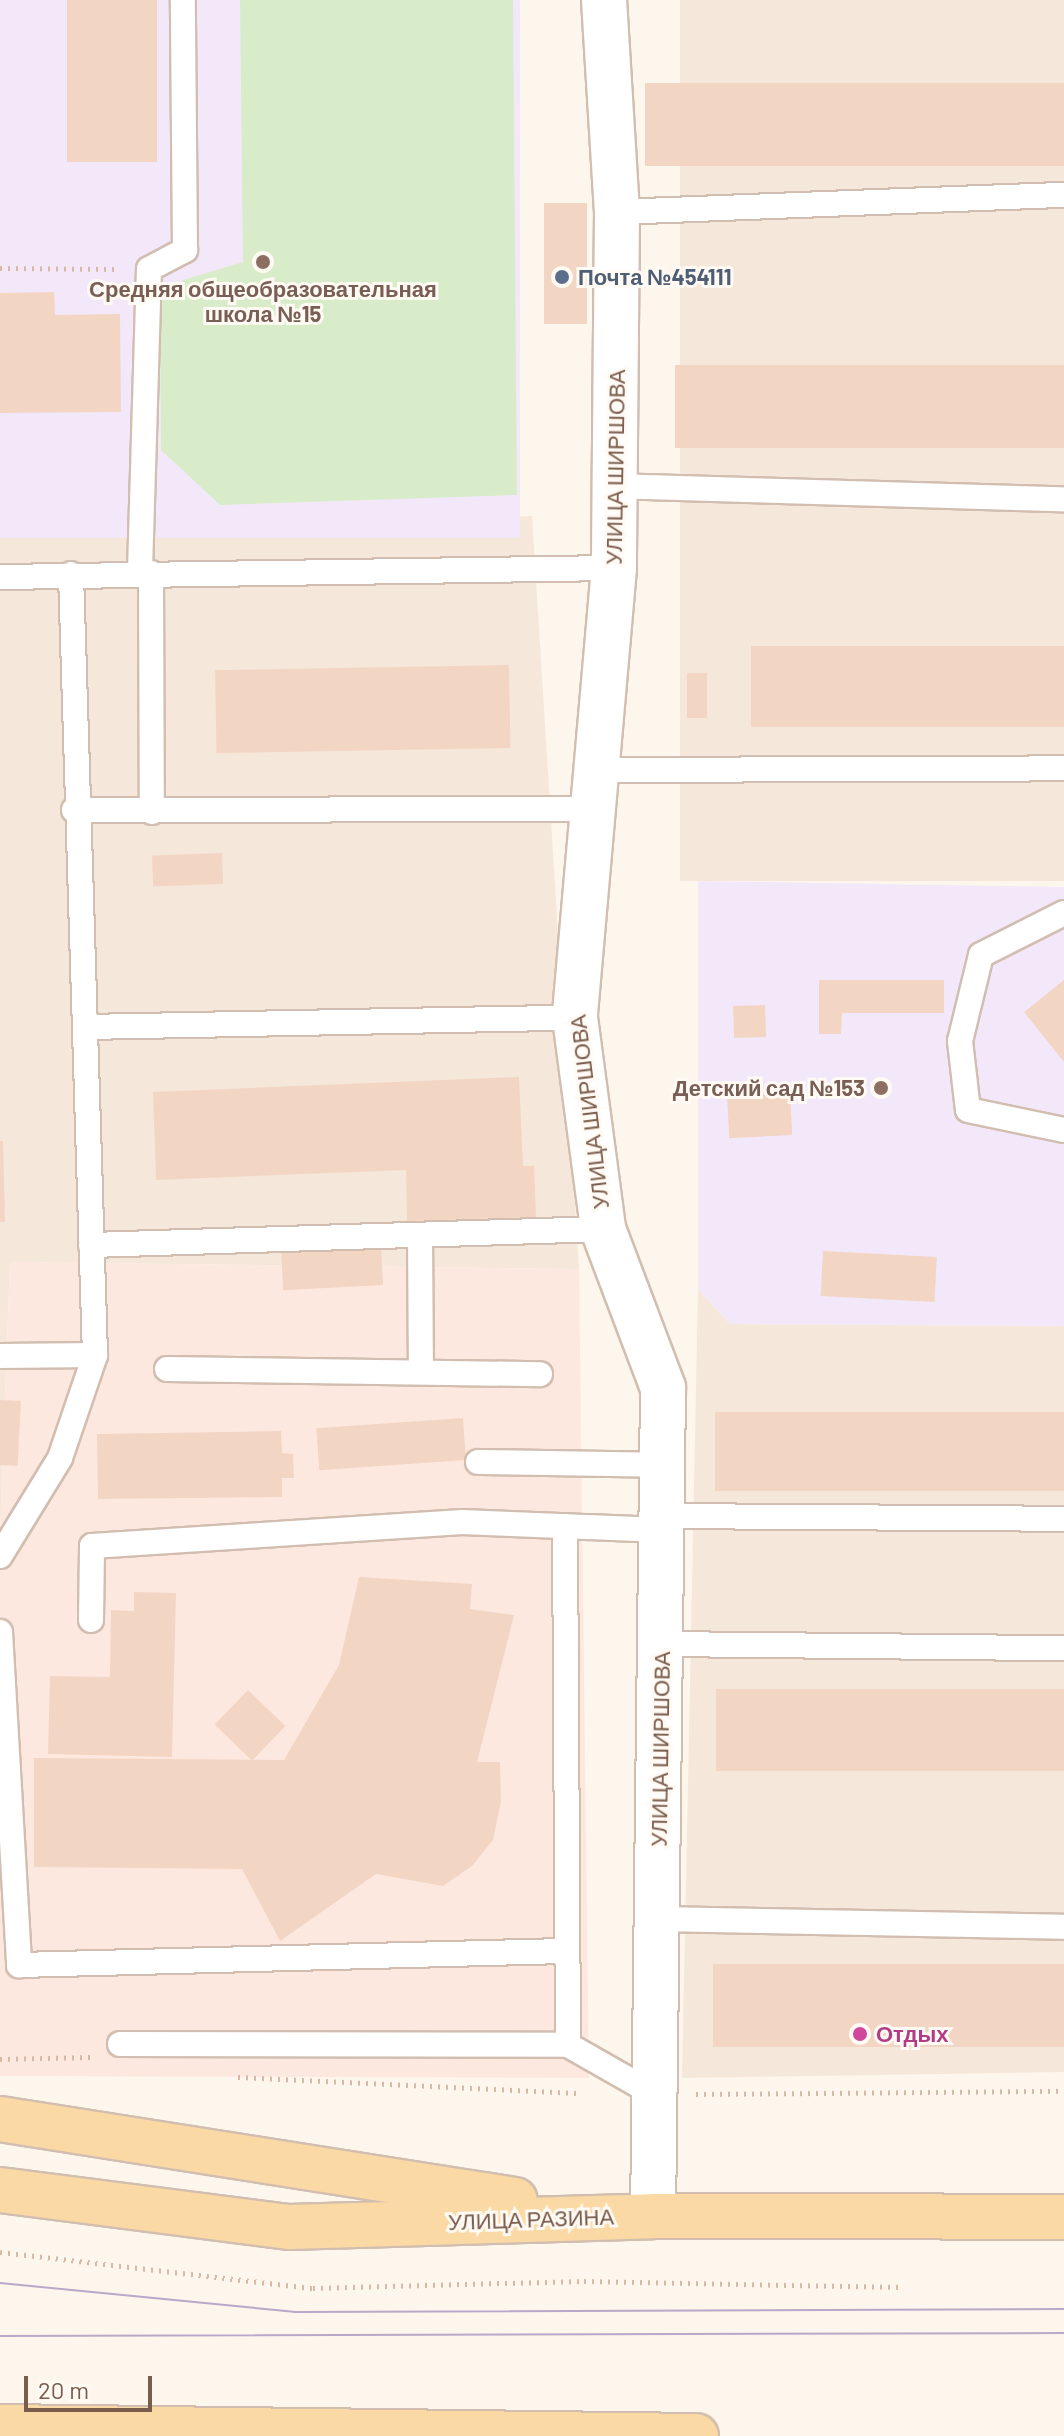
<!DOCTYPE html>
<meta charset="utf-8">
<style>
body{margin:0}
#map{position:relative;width:1064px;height:2436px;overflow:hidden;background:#fdf6ec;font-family:Barlow,sans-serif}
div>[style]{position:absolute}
.residential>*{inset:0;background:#f5e8da;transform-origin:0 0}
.commercial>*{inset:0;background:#fde8e0}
.education>*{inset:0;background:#f3e8fa;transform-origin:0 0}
.green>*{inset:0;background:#d8ecc9}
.building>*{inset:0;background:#f3d5c3;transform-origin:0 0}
.path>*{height:5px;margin-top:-2.5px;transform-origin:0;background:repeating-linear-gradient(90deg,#d9b8a5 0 2px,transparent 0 8px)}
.roads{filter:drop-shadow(2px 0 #d1beb0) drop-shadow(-2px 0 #d1beb0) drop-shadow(0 2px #d1beb0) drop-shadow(0 -2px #d1beb0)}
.lane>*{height:24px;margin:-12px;padding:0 12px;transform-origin:12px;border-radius:12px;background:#fff}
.street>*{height:44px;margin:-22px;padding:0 22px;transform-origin:22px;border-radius:22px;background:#fff}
.primary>*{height:44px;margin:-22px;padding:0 22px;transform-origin:22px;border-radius:22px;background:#fbd9a5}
.tram>*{height:2px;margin:-1px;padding:0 1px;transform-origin:1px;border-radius:1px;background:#b9a8c9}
.dots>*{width:22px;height:22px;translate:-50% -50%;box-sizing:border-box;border:4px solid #fffaf3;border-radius:50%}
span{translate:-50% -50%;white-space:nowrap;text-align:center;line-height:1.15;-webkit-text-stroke:6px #fffaf3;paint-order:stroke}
.service-label{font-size:22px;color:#4e5e75;font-weight:700}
.left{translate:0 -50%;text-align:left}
.education-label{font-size:22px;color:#785e54;font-weight:700}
.right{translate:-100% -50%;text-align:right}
.street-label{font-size:22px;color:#7a5c4d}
.hotel-label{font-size:22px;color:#b23c85;font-weight:700}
.scale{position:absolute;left:24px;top:2376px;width:128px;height:36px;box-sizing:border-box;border:4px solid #7a5c4d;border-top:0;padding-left:10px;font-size:24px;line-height:28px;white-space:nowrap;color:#7a5c4d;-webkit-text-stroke:6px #fffaf3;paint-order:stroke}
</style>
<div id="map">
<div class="residential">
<div style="left:680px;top:0;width:384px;height:881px"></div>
<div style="clip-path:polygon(532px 516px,579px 1269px,10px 1262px,0 1533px,0 538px)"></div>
<div style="clip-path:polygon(698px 1289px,730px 1324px,1064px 1326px,1064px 2072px,682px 2078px)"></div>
</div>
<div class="commercial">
<div style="clip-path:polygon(10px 1262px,579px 1269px,589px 2078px,0 2076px,0 1533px)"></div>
</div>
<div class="education">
<div style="left:0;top:0;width:520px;height:538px"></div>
<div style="clip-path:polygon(698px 881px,1064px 887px,1064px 1326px,730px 1324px,698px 1289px)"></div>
</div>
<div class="green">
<div style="clip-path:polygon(240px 0,513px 0,517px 495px,220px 505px,161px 450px,160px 303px,183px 280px,243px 262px)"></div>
</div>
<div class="building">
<div style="left:67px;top:0;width:90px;height:162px"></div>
<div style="left:1064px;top:83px;width:83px;height:419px;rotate:90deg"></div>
<div style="left:544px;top:203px;width:43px;height:121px"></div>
<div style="clip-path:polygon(54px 292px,55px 315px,120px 314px,121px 412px,0 413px,0 293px)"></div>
<div style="left:1064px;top:365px;width:83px;height:389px;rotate:90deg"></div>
<div style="left:1064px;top:646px;width:81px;height:313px;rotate:90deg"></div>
<div style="left:509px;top:665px;width:83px;height:294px;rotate:89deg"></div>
<div style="left:687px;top:673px;width:20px;height:45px"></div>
<div style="left:222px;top:853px;width:31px;height:70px;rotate:88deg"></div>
<div style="clip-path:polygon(819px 980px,944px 980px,944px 1013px,842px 1013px,841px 1034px,819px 1034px)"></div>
<div style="clip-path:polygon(1064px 980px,1064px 1062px,1024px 1012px)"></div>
<div style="left:765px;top:1005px;width:32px;height:32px;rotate:88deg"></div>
<div style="clip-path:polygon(519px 1077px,523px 1166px,534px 1166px,536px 1217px,407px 1221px,406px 1170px,156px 1180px,153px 1092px)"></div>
<div style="left:790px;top:1093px;width:42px;height:63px;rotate:87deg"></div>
<div style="clip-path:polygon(0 1141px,3px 1141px,5px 1222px,0 1222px)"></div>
<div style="left:381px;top:1245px;width:40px;height:100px;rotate:87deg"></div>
<div style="left:823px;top:1251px;width:114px;height:45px;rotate:3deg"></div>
<div style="left:0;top:1400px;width:21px;height:65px;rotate:3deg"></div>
<div style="left:1064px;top:1412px;width:79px;height:349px;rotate:90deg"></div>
<div style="left:463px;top:1418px;width:42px;height:147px;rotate:86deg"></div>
<div style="clip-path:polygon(281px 1431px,282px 1453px,293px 1454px,294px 1478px,282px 1478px,282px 1497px,98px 1499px,97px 1434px)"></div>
<div style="clip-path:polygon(359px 1577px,472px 1584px,470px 1609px,514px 1615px,477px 1762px,500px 1762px,501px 1801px,493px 1840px,472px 1866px,443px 1886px,376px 1874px,280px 1941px,242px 1869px,34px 1867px,34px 1758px,284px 1760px,339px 1665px)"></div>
<div style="clip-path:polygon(134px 1592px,176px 1593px,172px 1757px,48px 1754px,50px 1676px,110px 1677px,111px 1610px,134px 1611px)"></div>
<div style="left:1064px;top:1689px;width:82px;height:348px;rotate:90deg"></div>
<div style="left:248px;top:1690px;width:52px;height:48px;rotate:44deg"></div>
<div style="left:1064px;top:1964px;width:83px;height:351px;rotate:90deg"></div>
</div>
<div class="path">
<div style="left:0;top:268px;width:115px;rotate:0.5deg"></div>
<div style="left:0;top:2059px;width:91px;rotate:-1.3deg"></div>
<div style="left:238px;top:2077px;width:344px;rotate:2.7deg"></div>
<div style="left:696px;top:2094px;width:368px;rotate:-0.5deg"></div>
<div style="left:0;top:2252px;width:315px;rotate:6.6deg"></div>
<div style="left:313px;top:2288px;width:271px;rotate:-1.5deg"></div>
<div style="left:584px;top:2281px;width:318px;rotate:1.1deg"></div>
</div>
<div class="roads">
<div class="lane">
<div style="left:617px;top:212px;width:447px;rotate:-2.2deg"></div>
<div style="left:615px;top:486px;width:449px;rotate:1.7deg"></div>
<div style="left:140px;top:571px;width:302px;rotate:-88.3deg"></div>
<div style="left:149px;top:269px;width:41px;rotate:-27.8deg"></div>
<div style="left:185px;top:250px;width:250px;rotate:-90.5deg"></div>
<div style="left:151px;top:573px;width:239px;rotate:89.8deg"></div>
<div style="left:0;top:577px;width:614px;rotate:-0.84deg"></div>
<div style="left:601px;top:770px;width:463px;rotate:-0.2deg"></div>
<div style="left:74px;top:810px;width:521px;rotate:-0.11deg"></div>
<div style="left:1064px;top:913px;width:93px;rotate:153.2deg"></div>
<div style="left:981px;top:955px;width:89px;rotate:103.7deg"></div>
<div style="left:960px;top:1041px;width:69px;rotate:83.4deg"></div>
<div style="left:968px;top:1110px;width:98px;rotate:11.8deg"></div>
<div style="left:85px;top:1027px;width:490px;rotate:-1.1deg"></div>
<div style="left:420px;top:1235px;width:137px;rotate:89.6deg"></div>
<div style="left:91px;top:1245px;width:512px;rotate:-1.79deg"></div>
<div style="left:0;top:1356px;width:95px;rotate:-0.6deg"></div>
<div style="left:95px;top:1355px;width:781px;rotate:-91.76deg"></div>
<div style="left:167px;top:1369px;width:373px;rotate:0.8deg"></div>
<div style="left:478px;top:1462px;width:184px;rotate:0.9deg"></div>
<div style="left:662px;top:1516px;width:402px;rotate:0.4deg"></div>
<div style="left:565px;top:1526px;width:519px;rotate:89.67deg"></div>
<div style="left:568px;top:2045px;width:101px;rotate:29.6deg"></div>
<div style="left:0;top:1556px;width:115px;rotate:-58.5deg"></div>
<div style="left:60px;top:1458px;width:109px;rotate:-71.2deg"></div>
<div style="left:91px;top:1620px;width:74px;rotate:-89.2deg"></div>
<div style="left:92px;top:1546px;width:371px;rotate:-3.7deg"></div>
<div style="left:462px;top:1522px;width:199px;rotate:2.3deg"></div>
<div style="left:0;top:1632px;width:334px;rotate:86.7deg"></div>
<div style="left:19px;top:1965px;width:544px;rotate:-1.47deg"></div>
<div style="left:661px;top:1644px;width:403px;rotate:0.6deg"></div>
<div style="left:657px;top:1919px;width:407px;rotate:1.1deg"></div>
<div style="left:120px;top:2044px;width:448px;rotate:0.1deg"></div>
</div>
<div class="street">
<div style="left:604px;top:0;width:212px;rotate:86.5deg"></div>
<div style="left:617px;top:212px;width:356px;rotate:90.5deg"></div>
<div style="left:614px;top:568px;width:452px;rotate:95deg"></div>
<div style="left:575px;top:1018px;width:213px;rotate:82.4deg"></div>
<div style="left:603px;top:1229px;width:170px;rotate:69.3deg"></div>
<div style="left:663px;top:1388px;width:828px;rotate:90.69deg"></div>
</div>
<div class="primary">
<div style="left:0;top:2119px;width:521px;rotate:8.94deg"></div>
<div style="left:0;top:2190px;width:291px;rotate:7.3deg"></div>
<div style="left:289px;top:2227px;width:364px;rotate:-1.7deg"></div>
<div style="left:653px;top:2216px;width:411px;rotate:0.1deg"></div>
<div style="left:0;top:2427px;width:696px;rotate:0.74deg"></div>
</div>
</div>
<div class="tram">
<div style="left:0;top:2283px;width:295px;rotate:5.6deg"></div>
<div style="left:294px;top:2312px;width:770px;rotate:-0.22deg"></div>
<div style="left:0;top:2336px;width:1064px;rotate:-0.16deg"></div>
</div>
<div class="dots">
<div style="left:263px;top:262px;background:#8d6e63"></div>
<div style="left:562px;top:277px;background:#5c6f8a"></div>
<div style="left:881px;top:1088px;background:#8d6e63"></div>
<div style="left:860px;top:2034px;background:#d1479c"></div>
</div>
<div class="service-label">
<span class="left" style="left:578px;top:277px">Почта №454111</span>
</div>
<div class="education-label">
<span style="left:263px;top:301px">Средняя общеобразовательная<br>школа №15</span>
<span class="right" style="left:865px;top:1088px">Детский сад №153</span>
</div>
<div class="street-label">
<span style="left:615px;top:467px;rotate:-89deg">УЛИЦА ШИРШОВА</span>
<span style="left:589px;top:1112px;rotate:-97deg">УЛИЦА ШИРШОВА</span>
<span style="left:660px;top:1749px;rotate:-89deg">УЛИЦА ШИРШОВА</span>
<span style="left:531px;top:2219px;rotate:-2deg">УЛИЦА РАЗИНА</span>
</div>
<div class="hotel-label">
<span class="left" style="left:876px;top:2034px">Отдых</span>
</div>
<div class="scale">20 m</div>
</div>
